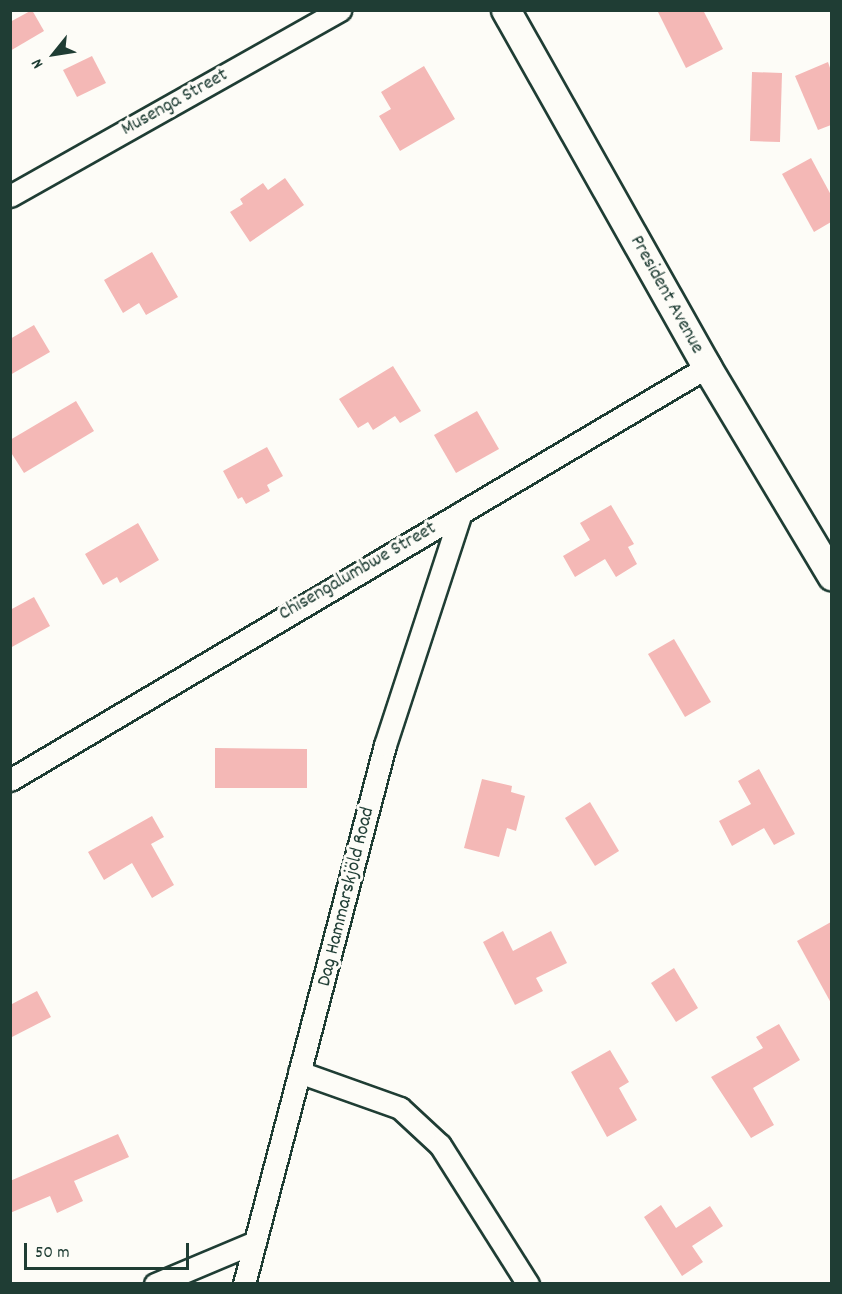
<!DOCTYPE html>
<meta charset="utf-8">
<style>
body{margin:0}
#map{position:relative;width:842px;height:1294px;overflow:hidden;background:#fdfcf7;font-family:Dekko,sans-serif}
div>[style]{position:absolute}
.building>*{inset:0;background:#f4b8b6}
.roads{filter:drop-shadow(2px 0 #1f3d34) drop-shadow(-2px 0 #1f3d34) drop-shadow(0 2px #1f3d34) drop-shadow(0 -2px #1f3d34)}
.street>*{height:21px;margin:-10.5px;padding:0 10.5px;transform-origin:10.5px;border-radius:10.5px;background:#fdfcf7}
.secondary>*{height:28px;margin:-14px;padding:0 14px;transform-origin:14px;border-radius:14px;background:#fdfcf7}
span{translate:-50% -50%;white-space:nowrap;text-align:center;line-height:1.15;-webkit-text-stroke:6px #fdfcf7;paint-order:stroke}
.street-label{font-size:20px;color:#1f3d34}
.frame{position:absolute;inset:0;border:12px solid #1f3d34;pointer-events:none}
.north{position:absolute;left:24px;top:24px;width:60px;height:60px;-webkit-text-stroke:4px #fdfcf7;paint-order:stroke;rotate:240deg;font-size:16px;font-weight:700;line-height:24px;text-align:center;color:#1f3d34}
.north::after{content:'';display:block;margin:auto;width:21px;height:27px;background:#1f3d34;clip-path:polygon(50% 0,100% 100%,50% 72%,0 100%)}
.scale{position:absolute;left:24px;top:1243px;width:165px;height:27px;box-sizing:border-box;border:3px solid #1f3d34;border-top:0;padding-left:8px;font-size:18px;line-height:21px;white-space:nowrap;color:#1f3d34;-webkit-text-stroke:4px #fdfcf7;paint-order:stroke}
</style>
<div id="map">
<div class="building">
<i style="clip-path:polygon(32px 10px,44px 31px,10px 51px,10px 22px)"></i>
<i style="clip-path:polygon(657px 10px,703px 10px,723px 49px,686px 68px)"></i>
<i style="clip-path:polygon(92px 56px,106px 83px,77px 97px,63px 70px)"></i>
<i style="clip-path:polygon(828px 62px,831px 71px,831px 125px,818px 130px,795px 76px)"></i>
<i style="clip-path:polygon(424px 66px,455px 119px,400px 151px,379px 116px,391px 109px,381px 92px)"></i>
<i style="clip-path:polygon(752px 72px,782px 73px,780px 142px,750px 141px)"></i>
<i style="clip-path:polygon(811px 158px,831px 195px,831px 222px,814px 232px,782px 174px)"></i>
<i style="clip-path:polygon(285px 178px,304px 205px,250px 242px,230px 212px,243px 204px,240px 199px,263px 183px,268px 190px)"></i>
<i style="clip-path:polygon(152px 252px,178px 297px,146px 315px,139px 303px,123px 313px,104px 280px)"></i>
<i style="clip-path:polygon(34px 325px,50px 352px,10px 375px,10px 339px)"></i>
<i style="clip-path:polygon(393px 366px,421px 411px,400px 423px,395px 416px,373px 430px,368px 422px,358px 428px,339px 399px)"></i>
<i style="clip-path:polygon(76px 401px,94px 431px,24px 473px,10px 451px,10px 440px)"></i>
<i style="clip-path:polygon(477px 411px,499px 449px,456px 473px,434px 435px)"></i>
<i style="clip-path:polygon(267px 447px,283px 476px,267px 485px,270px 491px,246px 504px,242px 497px,238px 499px,223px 471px)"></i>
<i style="clip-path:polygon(611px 505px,634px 544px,628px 547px,637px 564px,616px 577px,605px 559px,575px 577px,563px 556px,590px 540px,580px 523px)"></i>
<i style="clip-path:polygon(138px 523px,159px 560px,120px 583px,117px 577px,103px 585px,85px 554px)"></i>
<i style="clip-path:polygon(34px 597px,50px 626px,10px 648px,10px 610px)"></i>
<i style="clip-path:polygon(674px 639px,711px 702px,685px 717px,648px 654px)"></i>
<i style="clip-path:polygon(215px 748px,307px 749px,307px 788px,215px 788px)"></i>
<i style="clip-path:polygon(759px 769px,795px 834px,774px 845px,764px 828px,732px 846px,719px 821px,751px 804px,738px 781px)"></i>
<i style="clip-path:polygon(482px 779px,512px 786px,511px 792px,525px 796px,516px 831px,507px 828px,499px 857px,464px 848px)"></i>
<i style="clip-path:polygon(590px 802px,619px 851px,595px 866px,565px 818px)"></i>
<i style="clip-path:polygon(152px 816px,164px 837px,151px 844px,174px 885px,152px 898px,132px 863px,104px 880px,88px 852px)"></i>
<i style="clip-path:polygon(831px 922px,831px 1003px,797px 941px)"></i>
<i style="clip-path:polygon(503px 931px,513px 951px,551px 931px,567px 963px,536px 978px,543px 991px,515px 1005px,483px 942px)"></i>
<i style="clip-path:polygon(674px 968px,698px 1008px,676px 1022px,651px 983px)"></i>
<i style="clip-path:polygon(37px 991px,51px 1017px,10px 1038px,10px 1005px)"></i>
<i style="clip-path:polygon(779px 1024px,800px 1060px,753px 1088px,774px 1125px,751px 1138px,711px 1077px,763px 1048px,756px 1037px)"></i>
<i style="clip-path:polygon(610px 1050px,629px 1082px,619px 1088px,637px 1120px,607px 1137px,571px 1072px)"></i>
<i style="clip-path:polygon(118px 1134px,129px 1157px,74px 1181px,83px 1201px,57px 1213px,50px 1196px,10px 1213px,10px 1181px)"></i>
<i style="clip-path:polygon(661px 1205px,676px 1228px,710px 1206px,723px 1226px,692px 1246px,703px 1262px,682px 1276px,644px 1217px)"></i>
</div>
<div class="roads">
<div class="street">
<i style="left:10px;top:196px;width:379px;rotate:-29.4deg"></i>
<i style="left:10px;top:780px;width:810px;rotate:-30.65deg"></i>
<i style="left:299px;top:1072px;width:107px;rotate:19.6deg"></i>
<i style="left:400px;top:1108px;width:54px;rotate:42.8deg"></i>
<i style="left:440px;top:1145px;width:165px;rotate:57.7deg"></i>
<i style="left:155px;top:1284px;width:108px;rotate:-22.8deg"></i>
<i style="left:244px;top:1284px;width:557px;rotate:-75.34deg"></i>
<i style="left:385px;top:745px;width:244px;rotate:-71.9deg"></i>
</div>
<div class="secondary">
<i style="left:506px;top:10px;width:410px;rotate:60.6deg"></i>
<i style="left:707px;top:367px;width:244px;rotate:59.1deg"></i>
</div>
</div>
<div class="street-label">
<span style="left:175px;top:103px;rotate:-29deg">Musenga Street</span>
<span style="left:666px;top:295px;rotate:61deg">President Avenue</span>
<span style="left:358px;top:572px;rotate:-30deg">Chisengalumbwe Street</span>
<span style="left:347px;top:897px;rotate:-76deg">Dag Hammarskjöld Road</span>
</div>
<div class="frame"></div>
<div class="north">N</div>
<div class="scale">50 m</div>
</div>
